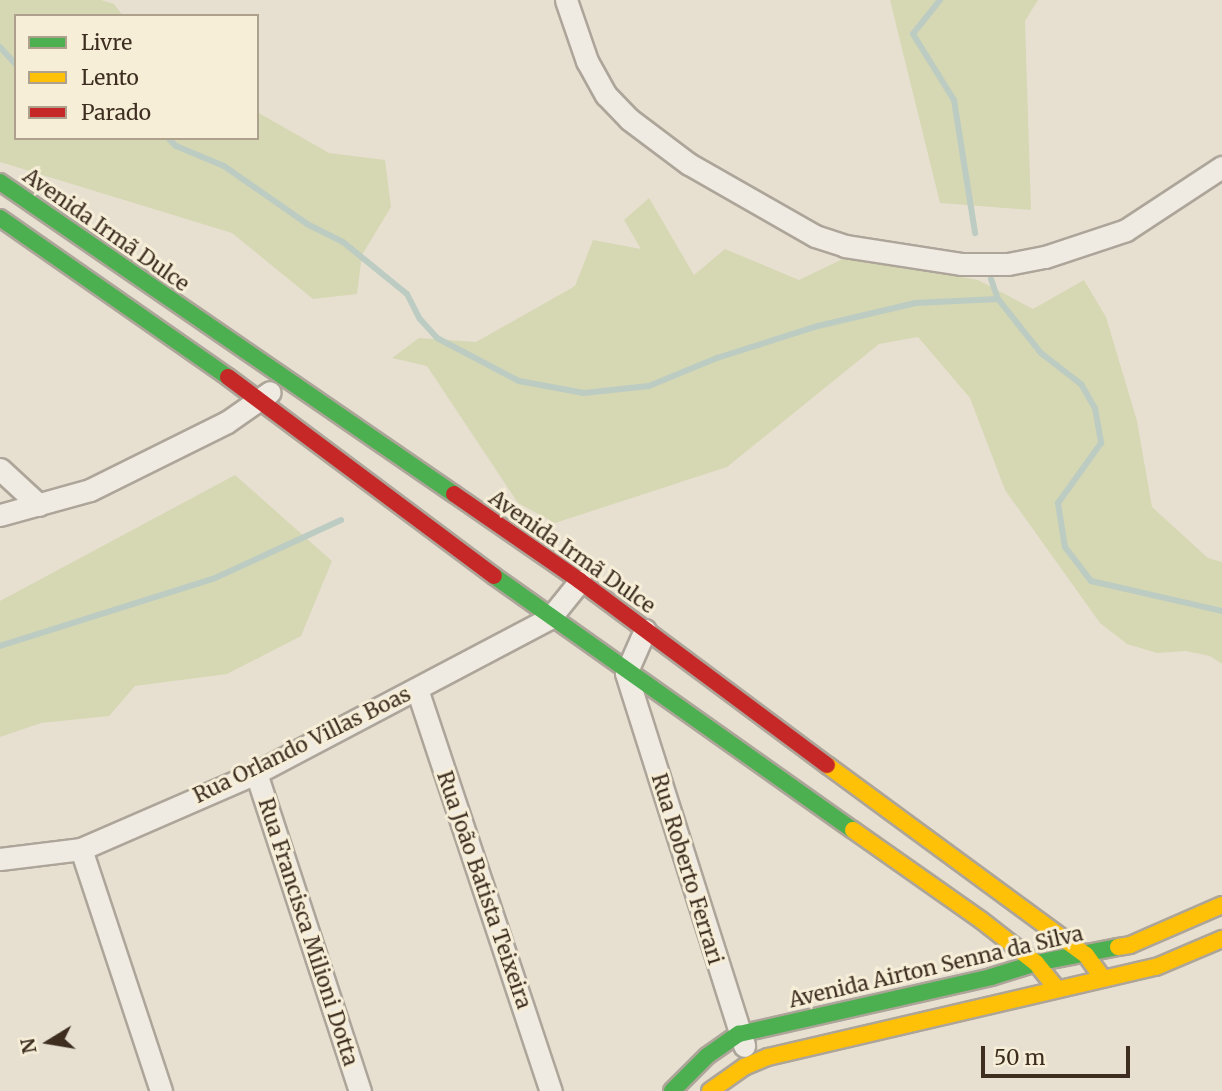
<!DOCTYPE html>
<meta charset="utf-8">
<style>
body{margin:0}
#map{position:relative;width:1222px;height:1091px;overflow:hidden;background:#e7e0d1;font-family:Merriweather,serif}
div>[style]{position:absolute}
.green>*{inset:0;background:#d6d7b3}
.stream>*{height:6px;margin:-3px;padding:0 3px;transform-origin:3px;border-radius:3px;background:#bcccc2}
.roads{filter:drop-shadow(2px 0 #ada599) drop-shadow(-2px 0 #ada599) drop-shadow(0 2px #ada599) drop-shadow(0 -2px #ada599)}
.street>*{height:21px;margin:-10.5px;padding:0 10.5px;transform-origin:10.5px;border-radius:10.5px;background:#efebe3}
.fast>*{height:16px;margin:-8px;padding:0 8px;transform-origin:8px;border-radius:8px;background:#4caf50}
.slow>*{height:16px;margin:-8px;padding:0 8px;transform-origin:8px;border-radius:8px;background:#ffc107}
.jam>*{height:16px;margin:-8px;padding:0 8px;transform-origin:8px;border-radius:8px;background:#c62828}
span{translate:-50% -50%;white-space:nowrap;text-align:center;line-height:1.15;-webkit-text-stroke:6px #f7eed8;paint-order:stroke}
.street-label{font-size:21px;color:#3d2e20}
.legend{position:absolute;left:14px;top:14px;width:245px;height:126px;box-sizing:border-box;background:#f7eed8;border:2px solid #ada18e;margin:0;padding:9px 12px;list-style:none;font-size:21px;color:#3d2e20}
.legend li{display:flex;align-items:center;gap:14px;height:35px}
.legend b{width:35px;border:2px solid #ada18e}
.north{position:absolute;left:14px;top:1007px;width:70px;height:70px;-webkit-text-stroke:5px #f7eed8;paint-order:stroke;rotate:259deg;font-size:19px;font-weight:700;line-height:28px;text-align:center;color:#3d2e20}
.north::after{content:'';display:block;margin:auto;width:24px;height:32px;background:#3d2e20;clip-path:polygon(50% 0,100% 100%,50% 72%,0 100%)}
.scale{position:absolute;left:981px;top:1046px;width:149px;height:32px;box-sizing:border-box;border:4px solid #3d2e20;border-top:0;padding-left:9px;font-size:21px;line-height:24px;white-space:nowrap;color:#3d2e20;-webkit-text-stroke:5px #f7eed8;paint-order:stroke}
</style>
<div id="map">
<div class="green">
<i style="clip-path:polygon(0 0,101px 0,114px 4px,123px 16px,16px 16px,16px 138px,257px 138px,257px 112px,329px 153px,385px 160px,391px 207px,362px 255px,357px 294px,313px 299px,232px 233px,0 162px)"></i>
<i style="clip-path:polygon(890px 0,1038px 0,1025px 21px,1031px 210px,940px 203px)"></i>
<i style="clip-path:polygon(649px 198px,694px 275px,725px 249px,799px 280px,849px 256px,978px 280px,1033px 309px,1084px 280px,1106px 317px,1137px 421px,1152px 507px,1208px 558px,1222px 562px,1222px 664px,1210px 656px,1186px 651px,1157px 653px,1127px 644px,1100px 623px,1005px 490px,970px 398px,918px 337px,879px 344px,727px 467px,555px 523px,518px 503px,427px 366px,392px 358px,419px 338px,476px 342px,575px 286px,593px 240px,641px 249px,624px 220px)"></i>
<i style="clip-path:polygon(235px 475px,332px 561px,301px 636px,227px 674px,135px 686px,109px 716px,41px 723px,0 737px,0 601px)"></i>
</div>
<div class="stream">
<i style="left:940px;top:0;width:43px;rotate:128.5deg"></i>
<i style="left:913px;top:34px;width:78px;rotate:58.2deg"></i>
<i style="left:954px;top:100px;width:135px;rotate:81deg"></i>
<i style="left:0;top:47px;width:24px;rotate:48deg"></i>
<i style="left:168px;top:138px;width:11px;rotate:45deg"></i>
<i style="left:176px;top:146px;width:52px;rotate:22.6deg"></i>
<i style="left:224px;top:166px;width:101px;rotate:34.9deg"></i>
<i style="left:307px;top:224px;width:40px;rotate:26.6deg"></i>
<i style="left:343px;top:242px;width:82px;rotate:39.1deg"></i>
<i style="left:407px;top:294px;width:28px;rotate:63deg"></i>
<i style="left:420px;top:319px;width:25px;rotate:48deg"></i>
<i style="left:437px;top:338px;width:93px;rotate:27.7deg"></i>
<i style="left:519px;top:381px;width:66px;rotate:10.5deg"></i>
<i style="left:584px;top:393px;width:65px;rotate:-6.1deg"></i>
<i style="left:649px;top:386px;width:74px;rotate:-22.4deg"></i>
<i style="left:717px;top:358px;width:106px;rotate:-17.6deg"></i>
<i style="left:818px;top:326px;width:100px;rotate:-13.3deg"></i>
<i style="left:915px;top:303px;width:83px;rotate:-2.8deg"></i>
<i style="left:991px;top:279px;width:21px;rotate:71deg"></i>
<i style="left:998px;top:299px;width:69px;rotate:51.5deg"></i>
<i style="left:1041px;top:353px;width:51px;rotate:37.8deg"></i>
<i style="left:1081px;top:384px;width:28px;rotate:60deg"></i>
<i style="left:1095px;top:408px;width:36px;rotate:80deg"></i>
<i style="left:1101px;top:443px;width:74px;rotate:125.6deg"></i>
<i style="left:1058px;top:503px;width:45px;rotate:81deg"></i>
<i style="left:1065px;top:547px;width:43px;rotate:52.6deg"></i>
<i style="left:1091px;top:581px;width:134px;rotate:12.9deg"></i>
<i style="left:0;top:646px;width:223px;rotate:-17.5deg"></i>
<i style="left:213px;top:579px;width:141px;rotate:-24.7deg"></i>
</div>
<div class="roads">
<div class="street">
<i style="left:566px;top:0;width:65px;rotate:71deg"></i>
<i style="left:587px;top:61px;width:39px;rotate:61deg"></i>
<i style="left:606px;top:95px;width:33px;rotate:46deg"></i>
<i style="left:629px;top:119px;width:75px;rotate:36.9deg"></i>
<i style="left:689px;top:164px;width:145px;rotate:29.7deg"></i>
<i style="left:815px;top:236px;width:32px;rotate:18deg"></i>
<i style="left:845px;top:246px;width:117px;rotate:8.8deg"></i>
<i style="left:961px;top:264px;width:47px"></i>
<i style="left:1008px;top:264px;width:38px;rotate:-11deg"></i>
<i style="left:1045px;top:257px;width:85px;rotate:-18.4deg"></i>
<i style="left:1126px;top:230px;width:115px;rotate:-33.3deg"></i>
<i style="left:0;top:469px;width:53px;rotate:42.7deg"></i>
<i style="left:0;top:515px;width:93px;rotate:-15.5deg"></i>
<i style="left:90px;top:490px;width:153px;rotate:-26.4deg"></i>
<i style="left:227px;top:422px;width:52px;rotate:-34.9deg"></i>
<i style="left:645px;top:630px;width:47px;rotate:113.8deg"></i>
<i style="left:626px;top:673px;width:391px;rotate:72.4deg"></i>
<i style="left:417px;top:689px;width:424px;rotate:71.6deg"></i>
<i style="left:256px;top:773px;width:335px;rotate:71.9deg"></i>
<i style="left:81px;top:849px;width:255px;rotate:71.7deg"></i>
<i style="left:0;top:859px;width:82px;rotate:-7deg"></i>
<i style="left:81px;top:849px;width:191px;rotate:-23.5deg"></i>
<i style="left:256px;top:773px;width:332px;rotate:-27.8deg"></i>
<i style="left:550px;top:618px;width:48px;rotate:-51deg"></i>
</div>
<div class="fast">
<i style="left:0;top:182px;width:551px;rotate:34.5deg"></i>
<i style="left:0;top:218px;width:278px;rotate:34.9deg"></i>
<i style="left:494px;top:576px;width:440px;rotate:35.3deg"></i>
<i style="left:672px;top:1091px;width:49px;rotate:-45deg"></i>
<i style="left:707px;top:1056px;width:39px;rotate:-35deg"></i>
<i style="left:739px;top:1034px;width:258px;rotate:-12.7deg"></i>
<i style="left:991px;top:977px;width:47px;rotate:-17.3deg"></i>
<i style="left:1036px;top:963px;width:84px;rotate:-11deg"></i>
</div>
<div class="slow">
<i style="left:827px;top:765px;width:321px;rotate:36.3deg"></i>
<i style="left:1086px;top:955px;width:29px;rotate:54deg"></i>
<i style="left:853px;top:830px;width:156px;rotate:35.1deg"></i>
<i style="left:981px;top:920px;width:70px;rotate:38deg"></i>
<i style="left:1036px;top:963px;width:33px;rotate:51deg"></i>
<i style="left:1118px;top:947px;width:12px;rotate:-9deg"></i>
<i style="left:1130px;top:945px;width:100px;rotate:-23.5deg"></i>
<i style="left:710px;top:1091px;width:42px;rotate:-35.2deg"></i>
<i style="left:744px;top:1067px;width:26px;rotate:-23deg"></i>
<i style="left:768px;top:1057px;width:398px;rotate:-13.1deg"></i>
<i style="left:1156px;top:967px;width:72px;rotate:-23deg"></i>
</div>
<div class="jam">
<i style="left:228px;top:377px;width:332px;rotate:36.8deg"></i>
<i style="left:454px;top:494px;width:153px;rotate:34.6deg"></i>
<i style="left:580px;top:581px;width:308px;rotate:36.7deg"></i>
</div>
</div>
<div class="street-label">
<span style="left:106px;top:230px;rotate:35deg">Avenida Irmã Dulce</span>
<span style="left:572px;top:552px;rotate:35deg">Avenida Irmã Dulce</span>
<span style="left:302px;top:745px;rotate:-26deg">Rua Orlando Villas Boas</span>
<span style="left:687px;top:869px;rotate:73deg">Rua Roberto Ferrari</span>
<span style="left:484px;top:890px;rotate:71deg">Rua João Batista Teixeira</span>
<span style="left:308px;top:932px;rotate:72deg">Rua Francisca Milioni Dotta</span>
<span style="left:936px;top:967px;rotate:-13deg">Avenida Airton Senna da Silva</span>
</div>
<ul class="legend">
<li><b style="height:9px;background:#4caf50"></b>Livre</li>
<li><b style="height:9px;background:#ffc107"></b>Lento</li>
<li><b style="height:9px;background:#c62828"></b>Parado</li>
</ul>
<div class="north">N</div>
<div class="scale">50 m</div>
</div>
